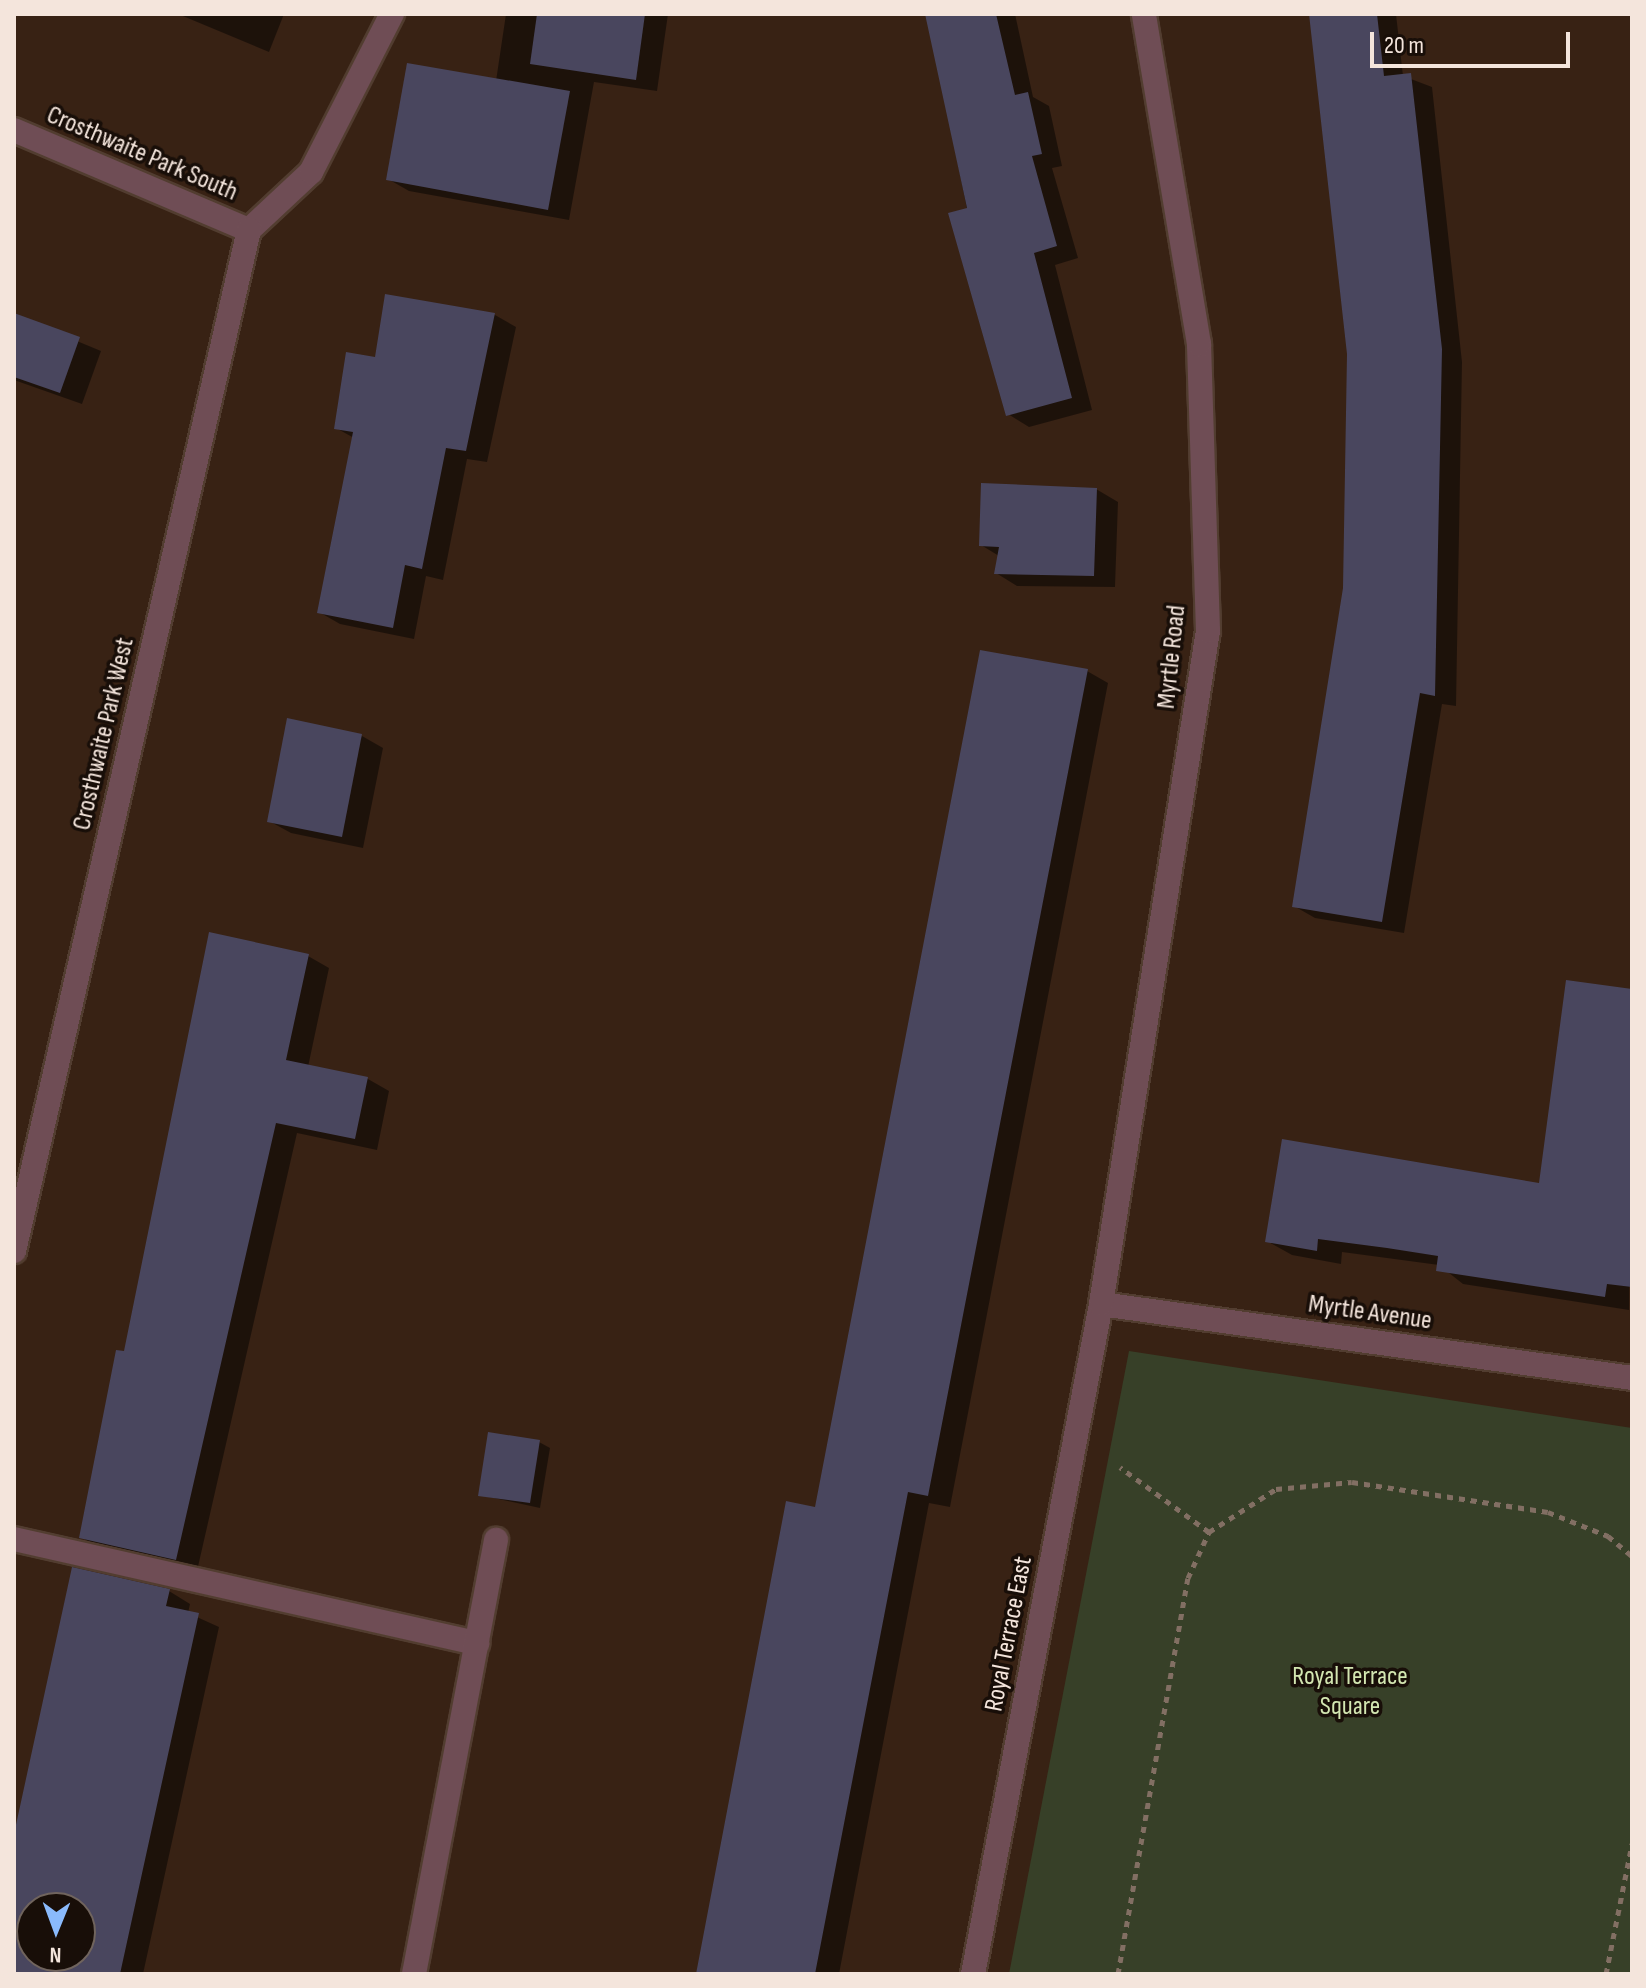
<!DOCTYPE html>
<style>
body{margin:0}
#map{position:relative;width:1646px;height:1988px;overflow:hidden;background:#382214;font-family:"Sofia Sans Condensed",sans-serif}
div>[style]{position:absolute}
.green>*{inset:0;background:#374028}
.shadow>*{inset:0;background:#0007}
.building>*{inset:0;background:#49465e}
.path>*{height:5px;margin-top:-2.5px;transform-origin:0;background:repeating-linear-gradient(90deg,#826f63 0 6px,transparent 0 12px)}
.roads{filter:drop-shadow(2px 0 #523d30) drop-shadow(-2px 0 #523d30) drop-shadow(0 2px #523d30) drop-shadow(0 -2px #523d30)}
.lane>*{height:24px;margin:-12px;padding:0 12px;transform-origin:12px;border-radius:12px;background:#6f4d55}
.street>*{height:24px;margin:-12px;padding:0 12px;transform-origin:12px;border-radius:12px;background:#6f4d55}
span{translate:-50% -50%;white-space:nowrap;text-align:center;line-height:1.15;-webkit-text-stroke:7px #180e08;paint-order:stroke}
.street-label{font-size:26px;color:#f4e5dc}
.park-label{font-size:26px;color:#d3e6b1}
.frame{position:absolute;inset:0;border:16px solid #f4e5dc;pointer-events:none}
.north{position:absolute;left:16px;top:1892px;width:80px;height:80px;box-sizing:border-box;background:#180e08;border:2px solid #70645d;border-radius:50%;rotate:181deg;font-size:22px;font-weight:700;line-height:32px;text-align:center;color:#f4e5dc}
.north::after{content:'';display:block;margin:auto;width:28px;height:36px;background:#8abafc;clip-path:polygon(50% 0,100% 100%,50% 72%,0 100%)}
.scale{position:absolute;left:1370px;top:32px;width:200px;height:36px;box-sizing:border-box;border:4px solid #f4e5dc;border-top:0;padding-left:10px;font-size:24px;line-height:28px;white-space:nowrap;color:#f4e5dc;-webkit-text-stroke:6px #180e08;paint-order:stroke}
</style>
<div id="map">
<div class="green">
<i style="clip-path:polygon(1129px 1351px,1632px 1428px,1632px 1974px,1009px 1974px)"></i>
</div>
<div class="shadow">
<i style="clip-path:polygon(178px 14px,284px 14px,269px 52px)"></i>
<i style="clip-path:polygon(506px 14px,668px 14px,657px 91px,594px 82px,569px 220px,409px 191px,388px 179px,496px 81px)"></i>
<i style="clip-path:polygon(928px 14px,1015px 14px,1033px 97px,1049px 106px,1062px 166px,1052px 168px,1078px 258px,1055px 265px,1092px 410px,1029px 427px,1008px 414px)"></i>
<i style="clip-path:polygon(1311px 14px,1396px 14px,1403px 76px,1432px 87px,1462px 362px,1456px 706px,1442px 704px,1404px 933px,1315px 918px,1294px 906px,1345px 588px,1349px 354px)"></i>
<i style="clip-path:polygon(14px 315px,101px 351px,82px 404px,14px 380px)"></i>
<i style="clip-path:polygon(495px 315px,516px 327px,487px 462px,467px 459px,443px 580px,426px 576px,414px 639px,340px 624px,319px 612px,354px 438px,336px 428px,376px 360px)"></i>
<i style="clip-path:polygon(1096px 489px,1118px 502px,1115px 587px,1017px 586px,996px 573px,999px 556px,981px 545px)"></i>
<i style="clip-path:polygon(1087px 671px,1108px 683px,950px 1507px,929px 1503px,839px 1974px,698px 1974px,817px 1509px)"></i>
<i style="clip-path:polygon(362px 736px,383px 748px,363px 848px,291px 833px,269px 821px)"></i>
<i style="clip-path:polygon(308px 956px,329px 968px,308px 1067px,368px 1079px,389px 1091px,377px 1150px,297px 1133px,197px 1571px,102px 1549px,81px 1537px)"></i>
<i style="clip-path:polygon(1632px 991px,1629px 1310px,1463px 1284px,1439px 1265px,1342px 1252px,1341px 1264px,1292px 1255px,1267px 1241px,1541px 1185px)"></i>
<i style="clip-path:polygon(539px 1442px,550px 1448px,540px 1508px,480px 1495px)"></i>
<i style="clip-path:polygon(evenodd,169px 1591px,190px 1604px,188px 1613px,219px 1627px,143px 1974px,14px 1974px,14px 1843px,169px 1591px,32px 1908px,80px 1908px,80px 1956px,32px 1956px,32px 1908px)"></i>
</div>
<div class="building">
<i style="clip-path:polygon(537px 14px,645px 14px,636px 80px,530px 64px)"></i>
<i style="clip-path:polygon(925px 14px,996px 14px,1015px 95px,1028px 92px,1042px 154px,1032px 156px,1057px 246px,1034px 253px,1072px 398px,1006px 416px,948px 213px,967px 208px)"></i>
<i style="clip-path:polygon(1309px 14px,1377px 14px,1384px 76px,1411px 73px,1442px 349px,1435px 696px,1420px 693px,1382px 922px,1292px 907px,1343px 588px,1347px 354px)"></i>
<i style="clip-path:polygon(407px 63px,570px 91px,548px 210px,386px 180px)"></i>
<i style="clip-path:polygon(385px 294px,495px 313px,466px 451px,446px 448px,422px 569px,405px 565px,393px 628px,317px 613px,353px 432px,334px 429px,346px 352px,375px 357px)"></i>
<i style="clip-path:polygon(14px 313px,80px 337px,60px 393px,14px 377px)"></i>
<i style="clip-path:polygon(981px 483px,1097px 488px,1094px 576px,994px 574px,999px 547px,979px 546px)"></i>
<i style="clip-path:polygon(980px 650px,1088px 669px,928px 1496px,908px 1492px,815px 1974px,696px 1974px,786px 1501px,815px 1507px)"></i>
<i style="clip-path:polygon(287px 718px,362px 734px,342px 837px,267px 822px)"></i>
<i style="clip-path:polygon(209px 932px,309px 954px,286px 1060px,368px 1077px,355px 1139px,276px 1123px,176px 1560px,79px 1538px,116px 1350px,124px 1351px)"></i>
<i style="clip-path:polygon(1566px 980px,1632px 989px,1632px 1287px,1607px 1284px,1605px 1297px,1436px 1271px,1438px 1256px,1387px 1248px,1318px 1239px,1317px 1251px,1265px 1242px,1282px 1139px,1539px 1183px)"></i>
<i style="clip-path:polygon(488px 1432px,540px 1440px,530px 1503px,478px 1496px)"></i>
<i style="clip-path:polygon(evenodd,72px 1567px,170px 1589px,166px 1606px,199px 1613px,120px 1974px,14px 1974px,14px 1834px,72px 1567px,32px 1908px,80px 1908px,80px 1956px,32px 1956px,32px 1908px)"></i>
</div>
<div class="path">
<i style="left:1209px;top:1532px;width:80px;rotate:-32.7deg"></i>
<i style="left:1276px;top:1489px;width:76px;rotate:-5.3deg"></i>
<i style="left:1352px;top:1482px;width:198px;rotate:8.7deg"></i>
<i style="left:1548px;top:1512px;width:65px;rotate:21.8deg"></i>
<i style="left:1608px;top:1536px;width:31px;rotate:40deg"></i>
<i style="left:1118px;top:1974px;width:402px;rotate:-80deg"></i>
<i style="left:1188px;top:1578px;width:51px;rotate:-65.5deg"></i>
<i style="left:1209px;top:1532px;width:110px;rotate:-143.9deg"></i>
<i style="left:1606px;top:1974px;width:133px;rotate:-78.7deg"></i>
</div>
<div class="roads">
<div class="lane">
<i style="left:14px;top:1539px;width:475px;rotate:12.7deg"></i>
<i style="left:414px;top:1974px;width:442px;rotate:-79.3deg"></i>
</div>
<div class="street">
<i style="left:14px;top:130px;width:255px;rotate:23.1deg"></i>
<i style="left:249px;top:230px;width:85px;rotate:-43.1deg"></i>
<i style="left:311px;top:172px;width:178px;rotate:-62.9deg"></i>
<i style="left:14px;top:1251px;width:1048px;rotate:-77.04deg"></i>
<i style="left:1101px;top:1304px;width:536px;rotate:7.93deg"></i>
<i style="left:973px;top:1974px;width:682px;rotate:-79.18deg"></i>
<i style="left:1101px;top:1304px;width:681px;rotate:-80.97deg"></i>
<i style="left:1208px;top:631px;width:287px;rotate:-91.8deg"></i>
<i style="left:1199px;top:344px;width:335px;rotate:-99.5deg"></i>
</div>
</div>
<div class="street-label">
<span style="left:142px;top:154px;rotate:23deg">Crosthwaite Park South</span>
<span style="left:1172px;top:657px;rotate:-84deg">Myrtle Road</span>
<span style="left:104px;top:734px;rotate:-77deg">Crosthwaite Park West</span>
<span style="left:1370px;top:1313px;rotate:8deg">Myrtle Avenue</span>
<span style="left:1009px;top:1634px;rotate:-79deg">Royal Terrace East</span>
</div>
<div class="park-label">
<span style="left:1350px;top:1692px">Royal Terrace<br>Square</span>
</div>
<div class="frame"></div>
<div class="north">N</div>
<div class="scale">20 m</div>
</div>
